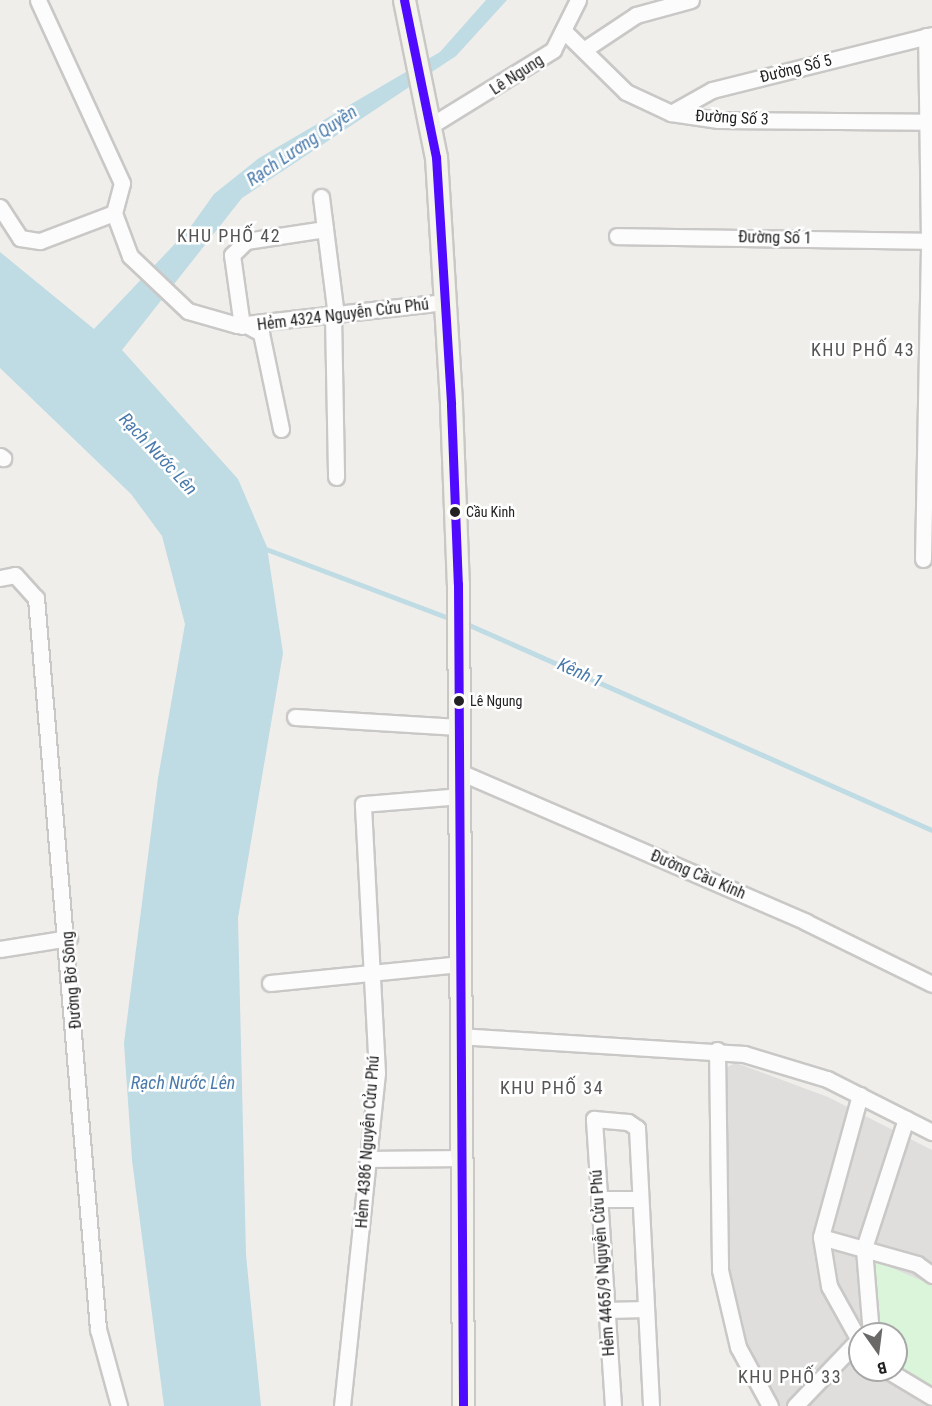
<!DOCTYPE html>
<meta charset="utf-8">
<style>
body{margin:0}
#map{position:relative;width:932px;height:1406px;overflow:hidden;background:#f0eeeb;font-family:"Roboto Condensed",sans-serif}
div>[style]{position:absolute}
.residential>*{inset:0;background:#dfdedc}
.park>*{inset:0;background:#daf5da}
.water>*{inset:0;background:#bfdbe3}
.stream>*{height:4.5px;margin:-2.25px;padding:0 2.25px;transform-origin:2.25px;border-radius:2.25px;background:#bfdbe3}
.roads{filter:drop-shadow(2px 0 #c9c8c7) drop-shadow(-2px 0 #c9c8c7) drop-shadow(0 2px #c9c8c7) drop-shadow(0 -2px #c9c8c7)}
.street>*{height:15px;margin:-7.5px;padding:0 7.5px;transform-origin:7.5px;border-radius:7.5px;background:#fdfcfc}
.secondary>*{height:21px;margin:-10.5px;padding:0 10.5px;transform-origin:10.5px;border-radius:10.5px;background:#f4f4ed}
.bus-1>*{height:9px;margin:-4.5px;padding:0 4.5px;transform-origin:4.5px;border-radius:4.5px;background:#4f0aff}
.dots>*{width:16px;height:16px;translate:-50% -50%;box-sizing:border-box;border:3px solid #fff;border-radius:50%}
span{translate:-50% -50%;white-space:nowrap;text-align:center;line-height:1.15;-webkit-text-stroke:5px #fff;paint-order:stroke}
.bus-label{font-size:14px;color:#222}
.left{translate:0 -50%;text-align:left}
.street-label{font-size:16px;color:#222}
.water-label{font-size:18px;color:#4a7aab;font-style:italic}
.neighbourhood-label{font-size:18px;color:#555;letter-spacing:1.5px}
.north{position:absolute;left:848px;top:1322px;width:60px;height:60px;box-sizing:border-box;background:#fff;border:2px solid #a7a7a7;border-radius:50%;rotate:166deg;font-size:16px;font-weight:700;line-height:24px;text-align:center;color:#222}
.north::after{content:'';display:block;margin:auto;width:21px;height:27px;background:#6a6968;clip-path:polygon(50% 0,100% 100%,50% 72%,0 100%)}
</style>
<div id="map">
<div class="residential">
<i style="clip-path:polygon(evenodd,736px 1063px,828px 1097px,932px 1150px,932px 1406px,775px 1406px,743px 1347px,725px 1265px,724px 1078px,727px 1067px,736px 1063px,860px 1334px,896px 1334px,896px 1370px,860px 1370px,860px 1334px)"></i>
</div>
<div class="park">
<i style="clip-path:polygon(866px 1257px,932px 1285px,932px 1390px,896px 1364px,896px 1334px,877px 1334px)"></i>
</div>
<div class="water">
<i style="clip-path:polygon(486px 0,507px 0,456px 56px,242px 198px,122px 350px,238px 479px,267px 547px,283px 653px,238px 918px,246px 1255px,261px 1406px,164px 1406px,132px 1160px,124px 1043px,158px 778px,185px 624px,162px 536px,131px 494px,0 368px,0 252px,94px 329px,189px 229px,214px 194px,259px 158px,440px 52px)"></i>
</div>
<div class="stream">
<i style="left:261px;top:547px;width:204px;rotate:20.7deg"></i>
<i style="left:465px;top:623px;width:511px;rotate:23.91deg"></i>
</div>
<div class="roads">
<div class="street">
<i style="left:566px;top:33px;width:84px;rotate:44.5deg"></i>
<i style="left:626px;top:92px;width:50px;rotate:25deg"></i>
<i style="left:671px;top:113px;width:48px;rotate:8.5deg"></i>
<i style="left:718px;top:120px;width:210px;rotate:0.5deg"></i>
<i style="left:585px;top:49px;width:61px;rotate:-33.7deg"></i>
<i style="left:636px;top:15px;width:57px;rotate:-15.3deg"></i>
<i style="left:671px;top:113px;width:47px;rotate:-29.3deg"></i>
<i style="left:712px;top:90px;width:227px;rotate:-14deg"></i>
<i style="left:430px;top:126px;width:145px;rotate:-31.7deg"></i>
<i style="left:553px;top:50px;width:56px;rotate:-63.4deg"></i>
<i style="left:321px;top:197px;width:119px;rotate:82.8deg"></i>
<i style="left:0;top:207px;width:37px;rotate:57deg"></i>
<i style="left:20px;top:238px;width:20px;rotate:9deg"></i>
<i style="left:40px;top:241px;width:79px;rotate:-20.7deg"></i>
<i style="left:114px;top:213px;width:31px;rotate:-75deg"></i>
<i style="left:122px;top:183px;width:201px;rotate:-114.7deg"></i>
<i style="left:114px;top:213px;width:46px;rotate:69.6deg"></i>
<i style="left:130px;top:256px;width:80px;rotate:43.5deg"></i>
<i style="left:188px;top:311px;width:51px;rotate:15.9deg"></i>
<i style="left:237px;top:325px;width:209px;rotate:-6.3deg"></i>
<i style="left:617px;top:236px;width:315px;rotate:0.9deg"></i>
<i style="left:333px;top:316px;width:161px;rotate:88.9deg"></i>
<i style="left:242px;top:326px;width:72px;rotate:-98deg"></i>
<i style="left:232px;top:255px;width:20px;rotate:-45deg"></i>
<i style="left:246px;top:241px;width:80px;rotate:-8.6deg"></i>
<i style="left:248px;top:326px;width:15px;rotate:28deg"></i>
<i style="left:261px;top:333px;width:98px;rotate:78.2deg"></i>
<i style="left:0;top:456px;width:4px;rotate:34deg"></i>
<i style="left:923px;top:559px;width:318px;rotate:-88.9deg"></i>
<i style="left:929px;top:241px;width:205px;rotate:-90.8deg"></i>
<i style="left:0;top:578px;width:15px;rotate:-11deg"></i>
<i style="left:15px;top:575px;width:31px;rotate:48deg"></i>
<i style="left:36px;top:598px;width:734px;rotate:85.15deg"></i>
<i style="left:98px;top:1329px;width:80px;rotate:74.7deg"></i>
<i style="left:295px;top:717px;width:164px;rotate:3.5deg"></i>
<i style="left:460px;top:772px;width:377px;rotate:23.4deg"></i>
<i style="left:806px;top:922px;width:140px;rotate:26.2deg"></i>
<i style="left:0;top:949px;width:70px;rotate:-9.1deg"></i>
<i style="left:270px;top:983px;width:190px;rotate:-5.7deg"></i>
<i style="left:458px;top:1036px;width:287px;rotate:3.6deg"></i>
<i style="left:744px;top:1054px;width:87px;rotate:16.8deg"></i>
<i style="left:827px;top:1079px;width:118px;rotate:26.8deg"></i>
<i style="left:717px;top:1050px;width:220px;rotate:89.2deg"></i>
<i style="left:720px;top:1270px;width:79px;rotate:76.8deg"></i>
<i style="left:738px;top:1347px;width:67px;rotate:61.5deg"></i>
<i style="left:860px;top:1095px;width:147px;rotate:105.4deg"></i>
<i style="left:821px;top:1237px;width:50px;rotate:80.7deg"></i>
<i style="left:829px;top:1286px;width:64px;rotate:61deg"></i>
<i style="left:370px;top:1159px;width:89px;rotate:-0.6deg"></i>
<i style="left:599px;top:1199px;width:41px"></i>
<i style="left:821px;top:1237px;width:100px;rotate:15.7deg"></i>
<i style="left:917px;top:1264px;width:19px;rotate:36deg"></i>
<i style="left:606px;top:1310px;width:40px;rotate:-1.4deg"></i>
<i style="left:871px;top:1334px;width:86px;rotate:-94.7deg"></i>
<i style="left:864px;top:1248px;width:136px;rotate:-72deg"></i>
<i style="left:887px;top:1370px;width:52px;rotate:31deg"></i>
<i style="left:342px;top:1406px;width:335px;rotate:-84deg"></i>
<i style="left:377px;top:1073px;width:269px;rotate:-93deg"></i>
<i style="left:363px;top:804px;width:97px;rotate:-4.7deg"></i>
<i style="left:613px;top:1406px;width:288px;rotate:-93.8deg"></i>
<i style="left:594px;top:1119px;width:34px;rotate:5deg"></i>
<i style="left:628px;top:1122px;width:11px;rotate:34deg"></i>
<i style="left:637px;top:1128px;width:278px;rotate:87.1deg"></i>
<i style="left:795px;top:1406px;width:91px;rotate:-46.3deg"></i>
</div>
<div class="secondary">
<i style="left:404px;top:0;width:160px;rotate:78.5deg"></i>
<i style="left:436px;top:157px;width:248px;rotate:86.5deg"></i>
<i style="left:451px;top:405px;width:179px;rotate:87.8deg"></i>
<i style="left:458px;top:584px;width:822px;rotate:89.65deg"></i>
</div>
</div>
<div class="bus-1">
<i style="left:404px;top:0;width:160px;rotate:78.5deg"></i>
<i style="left:436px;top:157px;width:248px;rotate:86.5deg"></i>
<i style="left:451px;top:405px;width:179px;rotate:87.8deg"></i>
<i style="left:458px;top:584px;width:822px;rotate:89.65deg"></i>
</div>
<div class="dots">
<i style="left:455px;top:512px;background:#222"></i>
<i style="left:459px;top:701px;background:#222"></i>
</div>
<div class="bus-label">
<span class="left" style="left:466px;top:512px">Cầu Kinh</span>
<span class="left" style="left:470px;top:701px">Lê Ngung</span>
</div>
<div class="street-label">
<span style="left:796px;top:69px;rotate:-14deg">Đường Số 5</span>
<span style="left:517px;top:75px;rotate:-33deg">Lê Ngung</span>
<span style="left:732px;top:118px;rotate:3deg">Đường Số 3</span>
<span style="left:775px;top:238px;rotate:1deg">Đường Số 1</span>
<span style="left:343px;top:315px;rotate:-7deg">Hẻm 4324 Nguyễn Cửu Phú</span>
<span style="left:698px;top:875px;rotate:23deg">Đường Cầu Kinh</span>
<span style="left:72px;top:980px;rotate:-95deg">Đường Bờ Sông</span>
<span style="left:368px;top:1142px;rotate:-86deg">Hẻm 4386 Nguyễn Cửu Phú</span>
<span style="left:603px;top:1263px;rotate:-94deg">Hẻm 4465/9 Nguyễn Cửu Phú</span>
</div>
<div class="water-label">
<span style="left:302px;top:146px;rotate:-34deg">Rạch Lương Quyền</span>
<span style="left:158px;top:454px;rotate:47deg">Rạch Nước Lên</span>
<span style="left:580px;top:673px;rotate:24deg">Kênh 1</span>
<span style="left:183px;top:1083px">Rạch Nước Lên</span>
</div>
<div class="neighbourhood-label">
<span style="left:229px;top:236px">KHU PHỐ 42</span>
<span style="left:863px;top:350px">KHU PHỐ 43</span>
<span style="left:552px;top:1088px">KHU PHỐ 34</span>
<span style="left:790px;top:1377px">KHU PHỐ 33</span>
</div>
<div class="north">B</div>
</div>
